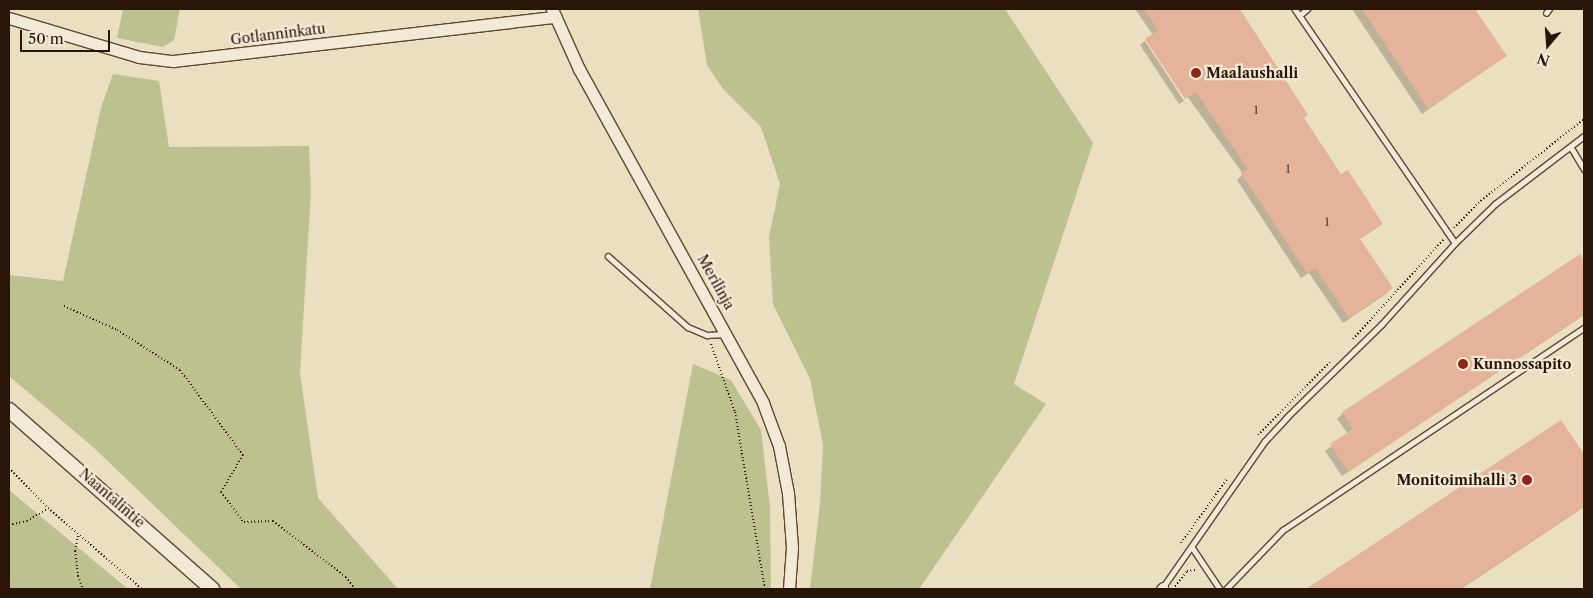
<!DOCTYPE html>
<style>
body{margin:0}
#map{position:relative;width:1593px;height:598px;overflow:hidden;background:#ebdfc1;font-family:"Libre Caslon Text",serif}
div>[style]{position:absolute}
.green>*{inset:0;background:#bdc08f}
.shadow>*{inset:0;background:#0003}
.building>*{inset:0;background:#e5b29a}
.path>*{height:2px;margin-top:-1px;transform-origin:0;background:repeating-linear-gradient(90deg,#291407 0 1px,transparent 0 3.5px)}
.roads{filter:drop-shadow(1px 0 #5a4736) drop-shadow(-1px 0 #5a4736) drop-shadow(0 1px #5a4736) drop-shadow(0 -1px #5a4736)}
.service>*{height:4.5px;margin:-2.25px;padding:0 2.25px;transform-origin:2.25px;border-radius:2.25px;background:#f2ead7}
.minor>*{height:9px;margin:-4.5px;padding:0 4.5px;transform-origin:4.5px;border-radius:4.5px;background:#f2ead7}
.tertiary>*{height:11px;margin:-5.5px;padding:0 5.5px;transform-origin:5.5px;border-radius:5.5px;background:#f2ead7}
.secondary>*{height:14px;margin:-7px;padding:0 7px;transform-origin:7px;border-radius:7px;background:#f2ead7}
.dots>*{width:14px;height:14px;translate:-50% -50%;box-sizing:border-box;border:2px solid #f2ead7;border-radius:50%}
span{translate:-50% -50%;white-space:nowrap;text-align:center;line-height:1.15;-webkit-text-stroke:4.5px #f2ead7;paint-order:stroke}
.number-label{font-size:11px;color:#583c2c}
.number-label span{-webkit-text-stroke-width:0}
.street-label{font-size:14px;color:#291407}
.poi-label{font-size:14px;color:#291407;font-weight:700}
.left{translate:0 -50%;text-align:left}
.right{translate:-100% -50%;text-align:right}
.frame{position:absolute;inset:0;border:10px solid #291407;pointer-events:none}
.north{position:absolute;left:1523px;top:20px;width:50px;height:50px;-webkit-text-stroke:4px #f2ead7;paint-order:stroke;rotate:198deg;font-size:14px;font-weight:700;line-height:20px;text-align:center;color:#291407}
.north::after{content:'';display:block;margin:auto;width:18px;height:22px;background:#291407;clip-path:polygon(50% 0,100% 100%,50% 72%,0 100%)}
.scale{position:absolute;left:20px;top:30px;width:90px;height:22px;box-sizing:border-box;border:2px solid #291407;border-top:0;padding-left:6px;font-size:15px;line-height:18px;white-space:nowrap;color:#291407;-webkit-text-stroke:4px #f2ead7;paint-order:stroke}
</style>
<div id="map">
<div class="green">
<i style="clip-path:polygon(123px 9px,180px 9px,174px 40px,163px 47px,117px 38px)"></i>
<i style="clip-path:polygon(698px 9px,1005px 9px,1093px 143px,1014px 384px,1046px 404px,919px 589px,810px 589px,820px 503px,823px 445px,810px 379px,773px 304px,769px 237px,780px 184px,761px 127px,723px 89px,707px 65px)"></i>
<i style="clip-path:polygon(113px 74px,159px 81px,169px 147px,309px 146px,311px 191px,300px 373px,318px 498px,398px 589px,241px 589px,93px 447px,9px 376px,9px 275px,63px 281px,101px 108px)"></i>
<i style="clip-path:polygon(693px 364px,731px 380px,761px 430px,770px 507px,771px 589px,650px 589px)"></i>
<i style="clip-path:polygon(9px 490px,39px 515px,128px 589px,9px 589px)"></i>
</div>
<div class="shadow">
<i style="clip-path:polygon(1135px 9px,1238px 9px,1306px 114px,1303px 118px,1341px 176px,1382px 224px,1359px 240px,1392px 288px,1386px 294px,1343px 323px,1309px 273px,1301px 278px,1237px 180px,1243px 174px,1146px 39px,1153px 35px)"></i>
<i style="clip-path:polygon(1352px 9px,1473px 9px,1505px 56px,1422px 114px)"></i>
<i style="clip-path:polygon(1145px 41px,1184px 101px,1179px 104px,1140px 45px)"></i>
<i style="clip-path:polygon(1579px 256px,1584px 263px,1584px 315px,1342px 476px,1325px 451px,1348px 434px,1337px 419px,1343px 413px)"></i>
<i style="clip-path:polygon(1561px 421px,1584px 456px,1584px 507px,1461px 589px,1308px 589px)"></i>
</div>
<div class="building">
<i style="clip-path:polygon(1144px 9px,1240px 9px,1308px 115px,1304px 118px,1341px 174px,1348px 170px,1383px 224px,1360px 239px,1393px 288px,1349px 318px,1315px 268px,1307px 273px,1241px 173px,1248px 169px,1196px 92px,1185px 99px,1145px 39px,1158px 30px)"></i>
<i style="clip-path:polygon(1362px 9px,1475px 9px,1507px 56px,1428px 109px)"></i>
<i style="clip-path:polygon(1580px 254px,1584px 261px,1584px 315px,1348px 472px,1330px 444px,1353px 429px,1342px 412px)"></i>
<i style="clip-path:polygon(1561px 420px,1584px 454px,1584px 507px,1460px 589px,1306px 589px)"></i>
</div>
<div class="path">
<i style="left:1454px;top:228px;width:35px;rotate:-46deg"></i>
<i style="left:1478px;top:203px;width:135px;rotate:-38.4deg"></i>
<i style="left:64px;top:306px;width:58px;rotate:24.4deg"></i>
<i style="left:117px;top:330px;width:75px;rotate:32.4deg"></i>
<i style="left:180px;top:370px;width:106px;rotate:53.5deg"></i>
<i style="left:243px;top:455px;width:43px;rotate:120.7deg"></i>
<i style="left:221px;top:492px;width:38px;rotate:53deg"></i>
<i style="left:244px;top:522px;width:29px;rotate:-2deg"></i>
<i style="left:273px;top:521px;width:92px;rotate:37.5deg"></i>
<i style="left:346px;top:577px;width:15px;rotate:53deg"></i>
<i style="left:1353px;top:339px;width:135px;rotate:-47.7deg"></i>
<i style="left:711px;top:344px;width:72px;rotate:70.6deg"></i>
<i style="left:735px;top:412px;width:180px;rotate:80.4deg"></i>
<i style="left:1258px;top:435px;width:103px;rotate:-45.4deg"></i>
<i style="left:9px;top:468px;width:56px;rotate:45.7deg"></i>
<i style="left:48px;top:508px;width:124px;rotate:40.8deg"></i>
<i style="left:9px;top:525px;width:18px;rotate:-13deg"></i>
<i style="left:27px;top:521px;width:23px;rotate:-31deg"></i>
<i style="left:78px;top:536px;width:15px;rotate:101deg"></i>
<i style="left:75px;top:551px;width:25px;rotate:83deg"></i>
<i style="left:78px;top:576px;width:14px;rotate:69deg"></i>
<i style="left:1181px;top:543px;width:79px;rotate:-54.3deg"></i>
<i style="left:1173px;top:589px;width:23px;rotate:-52deg"></i>
<i style="left:1187px;top:571px;width:9px;rotate:-6deg"></i>
</div>
<div class="roads">
<div class="service">
<i style="left:1295px;top:9px;width:283px;rotate:55.6deg"></i>
<i style="left:1546px;top:13px;width:5px;rotate:-53deg"></i>
<i style="left:1299px;top:16px;width:11px;rotate:-41deg"></i>
<i style="left:1571px;top:147px;width:26px;rotate:59deg"></i>
<i style="left:608px;top:256px;width:107px;rotate:41.6deg"></i>
<i style="left:688px;top:327px;width:21px;rotate:23deg"></i>
<i style="left:707px;top:335px;width:17px;rotate:-3deg"></i>
<i style="left:1192px;top:547px;width:50px;rotate:56.3deg"></i>
<i style="left:1163px;top:587px;width:177px;rotate:-55.1deg"></i>
<i style="left:1264px;top:442px;width:34px;rotate:-47deg"></i>
<i style="left:1287px;top:417px;width:132px;rotate:-44.4deg"></i>
<i style="left:1381px;top:325px;width:110px;rotate:-47.9deg"></i>
<i style="left:1455px;top:243px;width:56px;rotate:-44.3deg"></i>
<i style="left:1495px;top:204px;width:112px;rotate:-37.4deg"></i>
<i style="left:1226px;top:589px;width:82px;rotate:-46deg"></i>
<i style="left:1283px;top:530px;width:362px;rotate:-33.9deg"></i>
</div>
<div class="minor">
<i style="left:1161px;top:589px;width:3px;rotate:-45deg"></i>
</div>
<div class="tertiary">
<i style="left:552px;top:9px;width:66px;rotate:65.8deg"></i>
<i style="left:579px;top:69px;width:381px;rotate:61.1deg"></i>
<i style="left:763px;top:403px;width:46px;rotate:69.6deg"></i>
<i style="left:779px;top:446px;width:48px;rotate:79.2deg"></i>
<i style="left:788px;top:493px;width:54px;rotate:85.8deg"></i>
<i style="left:792px;top:547px;width:42px;rotate:94.1deg"></i>
<i style="left:9px;top:18px;width:136px;rotate:16.7deg"></i>
<i style="left:139px;top:57px;width:34px;rotate:7deg"></i>
<i style="left:173px;top:61px;width:385px;rotate:-6.6deg"></i>
</div>
<div class="secondary">
<i style="left:9px;top:410px;width:271px;rotate:41.4deg"></i>
</div>
</div>
<div class="dots">
<i style="left:1196px;top:73px;background:#8f2418"></i>
<i style="left:1463px;top:364px;background:#8f2418"></i>
<i style="left:1527px;top:480px;background:#8f2418"></i>
</div>
<div class="number-label">
<span style="left:1256px;top:110px">1</span>
<span style="left:1288px;top:169px">1</span>
<span style="left:1327px;top:222px">1</span>
</div>
<div class="street-label">
<span style="left:278px;top:34px;rotate:-7deg">Gotlanninkatu</span>
<span style="left:716px;top:282px;rotate:61deg">Merilinja</span>
<span style="left:112px;top:498px;rotate:41deg">Naantalintie</span>
</div>
<div class="poi-label">
<span class="left" style="left:1206px;top:73px">Maalaushalli</span>
<span class="left" style="left:1473px;top:364px">Kunnossapito</span>
<span class="right" style="left:1517px;top:480px">Monitoimihalli 3</span>
</div>
<div class="frame"></div>
<div class="north">N</div>
<div class="scale">50 m</div>
</div>
